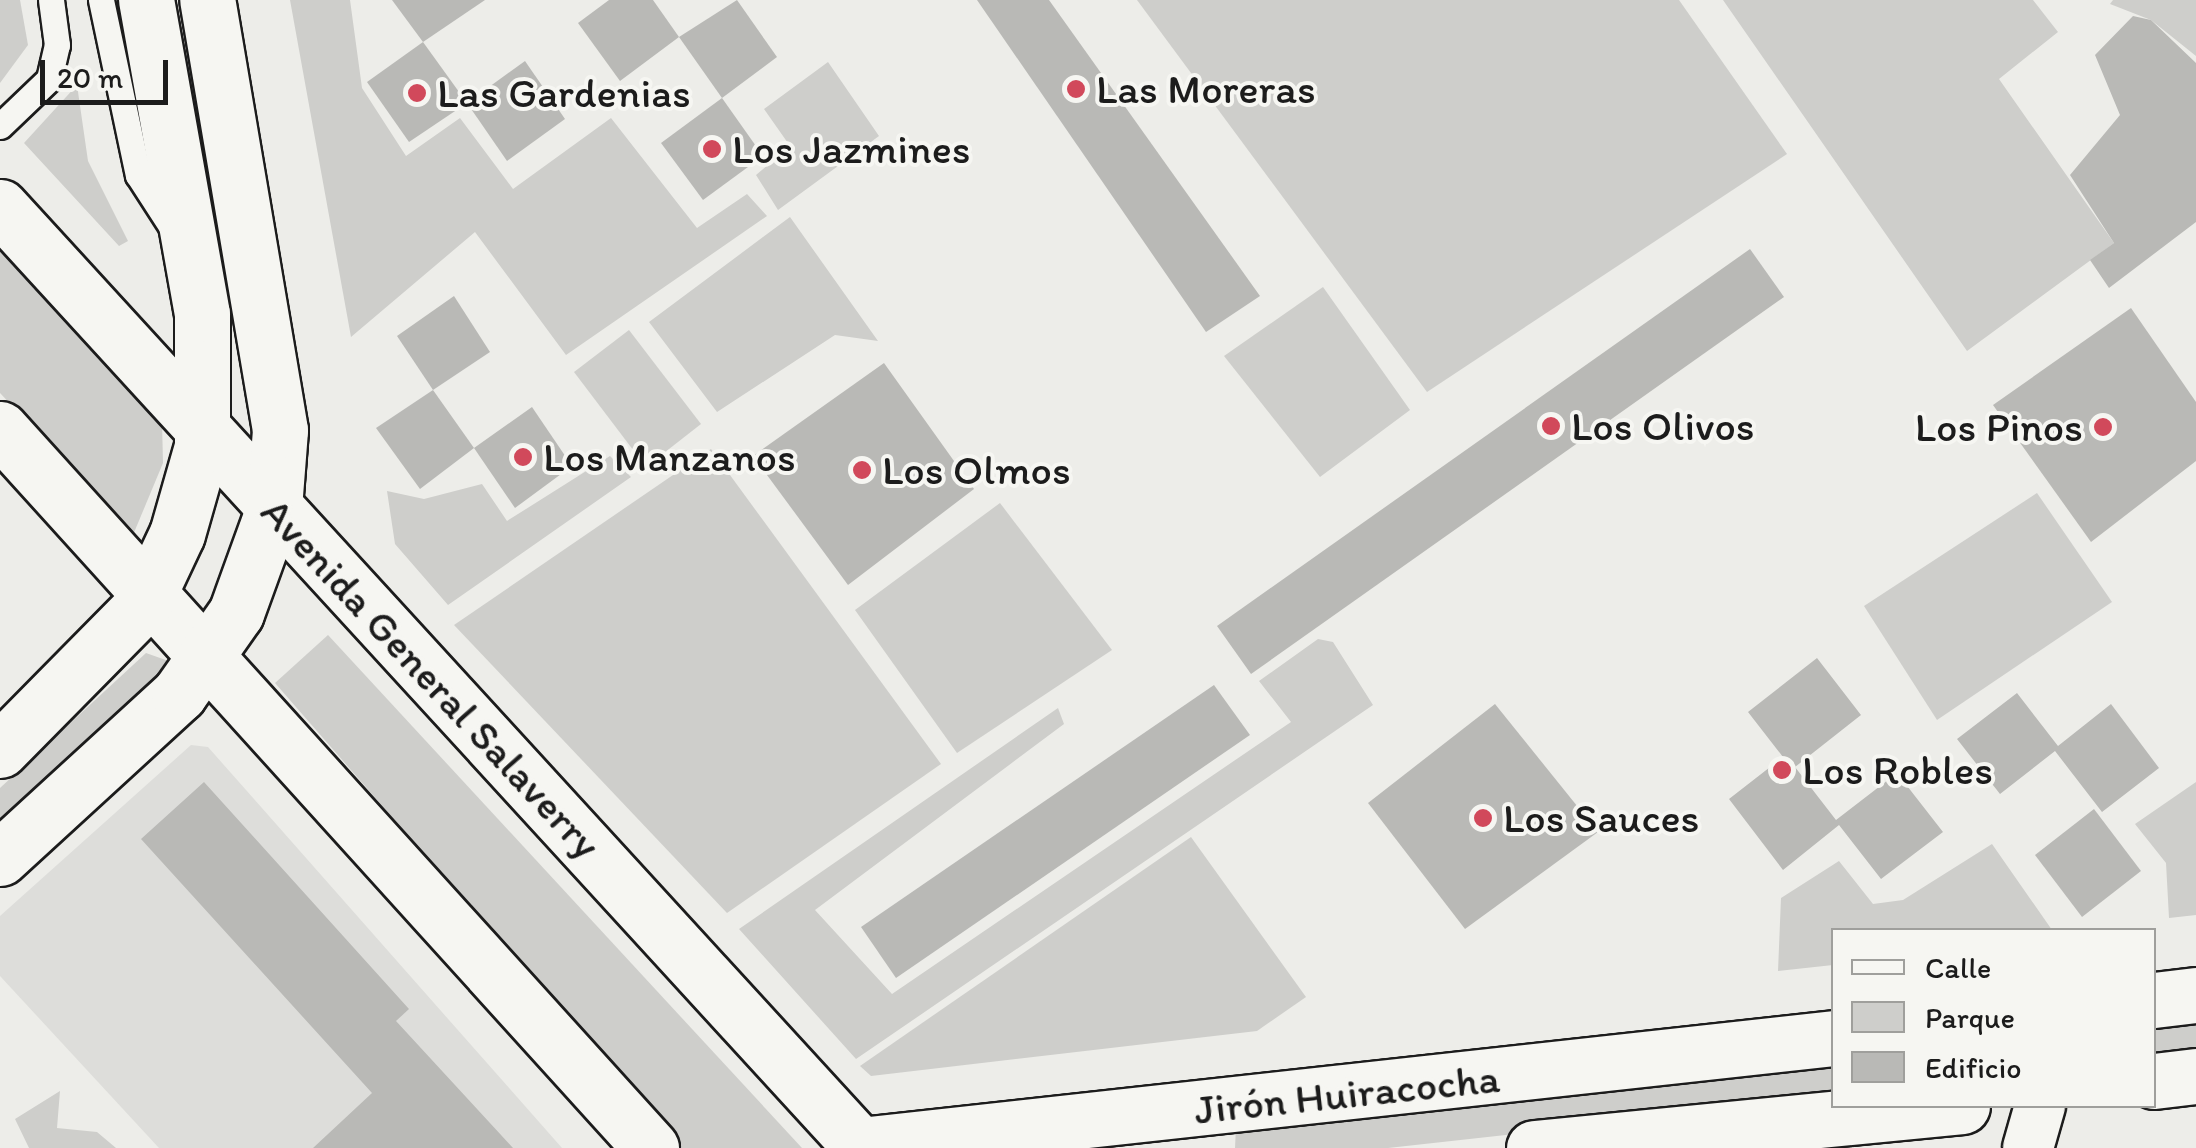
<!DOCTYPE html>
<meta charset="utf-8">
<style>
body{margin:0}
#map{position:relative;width:2196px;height:1148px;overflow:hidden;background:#edede9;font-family:Itim,sans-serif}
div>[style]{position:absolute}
.built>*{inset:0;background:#ddddda}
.green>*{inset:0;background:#cececb}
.building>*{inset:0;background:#b9b9b6}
.roads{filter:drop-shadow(2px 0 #1c1c1c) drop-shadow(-2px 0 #1c1c1c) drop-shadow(0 2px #1c1c1c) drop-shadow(0 -2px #1c1c1c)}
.service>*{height:25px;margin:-12.5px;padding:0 12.5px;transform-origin:12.5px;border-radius:12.5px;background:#f6f6f2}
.minor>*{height:50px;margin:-25px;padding:0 25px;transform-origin:25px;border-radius:25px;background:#f6f6f2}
.tertiary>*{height:55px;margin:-27.5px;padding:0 27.5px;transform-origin:27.5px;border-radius:27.5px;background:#f6f6f2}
.secondary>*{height:55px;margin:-27.5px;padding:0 27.5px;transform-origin:27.5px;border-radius:27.5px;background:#f6f6f2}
.dots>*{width:28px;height:28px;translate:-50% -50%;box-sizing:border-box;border:5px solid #f6f6f2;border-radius:50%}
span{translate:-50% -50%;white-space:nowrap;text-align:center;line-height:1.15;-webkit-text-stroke:8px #f6f6f2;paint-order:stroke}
.poi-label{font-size:42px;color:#1c1c1c}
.left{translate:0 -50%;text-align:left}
.right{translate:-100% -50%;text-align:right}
.street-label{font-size:42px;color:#1c1c1c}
.legend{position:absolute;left:1831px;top:928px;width:325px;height:180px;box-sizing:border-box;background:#f6f6f2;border:2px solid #9f9f9c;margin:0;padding:12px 18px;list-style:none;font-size:30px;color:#1c1c1c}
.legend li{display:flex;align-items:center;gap:20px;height:50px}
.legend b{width:50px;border:2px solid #9f9f9c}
.scale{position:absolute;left:40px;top:60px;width:128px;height:45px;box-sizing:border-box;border:5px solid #1c1c1c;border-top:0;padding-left:12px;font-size:30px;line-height:35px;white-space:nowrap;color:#1c1c1c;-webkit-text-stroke:8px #f6f6f2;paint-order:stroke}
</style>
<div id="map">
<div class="built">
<i style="clip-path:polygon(191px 745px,208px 747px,562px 1148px,159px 1148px,0 976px,0 916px)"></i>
</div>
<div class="green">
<i style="clip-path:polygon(0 0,20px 0,28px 45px,0 83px)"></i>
<i style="clip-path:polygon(290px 0,350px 0,362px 88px,406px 156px,460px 118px,513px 189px,611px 118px,697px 228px,747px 194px,767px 216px,566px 355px,475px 232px,351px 337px)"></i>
<i style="clip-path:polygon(1137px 0,1679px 0,1787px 154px,1427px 392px)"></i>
<i style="clip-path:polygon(1723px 0,2033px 0,2058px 32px,1999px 79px,2114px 243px,1967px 351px)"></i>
<i style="clip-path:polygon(2113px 0,2196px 0,2196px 56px,2151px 20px,2110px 4px)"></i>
<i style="clip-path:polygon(828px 62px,879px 136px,778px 210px,756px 175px,790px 146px,764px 109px)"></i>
<i style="clip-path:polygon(77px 85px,88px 161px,128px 241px,119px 246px,24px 143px)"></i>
<i style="clip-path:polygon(790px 217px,878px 341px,835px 335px,717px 412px,649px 322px)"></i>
<i style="clip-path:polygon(0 248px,162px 422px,163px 463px,133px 535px,0 393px)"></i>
<i style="clip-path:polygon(1323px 287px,1410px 410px,1320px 477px,1224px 356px)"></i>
<i style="clip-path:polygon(629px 330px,701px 424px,646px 467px,574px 372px)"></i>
<i style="clip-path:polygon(711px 449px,941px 764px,727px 913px,454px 625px)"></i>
<i style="clip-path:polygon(610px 456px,631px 477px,448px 605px,395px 544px,387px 491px,424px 499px,482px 484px,507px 521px)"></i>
<i style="clip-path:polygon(2037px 493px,2112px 602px,1937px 720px,1864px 606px)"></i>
<i style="clip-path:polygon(1000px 503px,1112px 650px,957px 753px,855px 610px)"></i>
<i style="clip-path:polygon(328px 635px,802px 1148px,681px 1148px,275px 683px)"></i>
<i style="clip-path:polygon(1318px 639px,1333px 642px,1373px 705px,856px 1059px,739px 929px,1058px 708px,1064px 724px,815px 910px,892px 994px,1291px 722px,1259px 681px)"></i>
<i style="clip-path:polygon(146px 653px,177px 664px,0 831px,0 788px)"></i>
<i style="clip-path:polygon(2196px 782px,2196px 915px,2169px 918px,2166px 863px,2135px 824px)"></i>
<i style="clip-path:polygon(1191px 837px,1306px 997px,1257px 1031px,871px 1076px,860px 1066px)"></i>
<i style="clip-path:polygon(1992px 844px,2052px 930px,1834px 930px,1833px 965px,1778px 971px,1781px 898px,1839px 861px,1873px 904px,1903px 900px)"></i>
<i style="clip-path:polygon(2196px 1013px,2196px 1054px,2154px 1058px,2154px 1018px)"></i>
<i style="clip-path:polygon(1833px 1059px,1833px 1099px,1388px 1148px,1235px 1148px,1236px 1127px)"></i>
<i style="clip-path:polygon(60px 1091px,57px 1128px,97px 1132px,116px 1148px,29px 1148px,15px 1119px)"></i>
</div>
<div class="building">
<i style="clip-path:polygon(392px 0,485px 0,423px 42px)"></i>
<i style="clip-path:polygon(609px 0,653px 0,679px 37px,620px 81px,578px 23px)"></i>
<i style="clip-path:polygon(737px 0,777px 57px,722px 98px,679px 37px)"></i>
<i style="clip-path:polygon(977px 0,1049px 0,1260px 296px,1206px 332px)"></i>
<i style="clip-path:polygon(2133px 16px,2151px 20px,2196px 63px,2196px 222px,2109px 288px,2090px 260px,2114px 243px,2070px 175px,2120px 115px,2095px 55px)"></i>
<i style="clip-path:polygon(423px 42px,467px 103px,409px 142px,367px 82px)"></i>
<i style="clip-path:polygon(525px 61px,565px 119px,507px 161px,467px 103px)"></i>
<i style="clip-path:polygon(722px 98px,763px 156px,703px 200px,661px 143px)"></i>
<i style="clip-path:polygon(1750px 249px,1784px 297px,1251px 674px,1217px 626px)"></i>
<i style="clip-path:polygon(454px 296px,490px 352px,433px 390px,397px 336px)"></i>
<i style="clip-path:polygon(2131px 308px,2196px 402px,2196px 461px,2091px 542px,1993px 405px)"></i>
<i style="clip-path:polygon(884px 363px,974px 489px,848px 585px,753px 456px)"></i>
<i style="clip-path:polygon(433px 390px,474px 448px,420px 489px,376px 428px)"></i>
<i style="clip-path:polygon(532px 407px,572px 466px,515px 508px,474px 448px)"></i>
<i style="clip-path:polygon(1817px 658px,1861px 715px,1795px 767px,1836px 820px,1897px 773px,1943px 832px,1881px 879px,1839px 825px,1783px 870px,1729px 799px,1783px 757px,1748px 712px)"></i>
<i style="clip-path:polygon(1214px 685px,1250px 735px,896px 978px,861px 927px)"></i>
<i style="clip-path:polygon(2017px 693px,2058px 746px,2111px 704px,2159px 768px,2102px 812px,2055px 751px,2000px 794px,1957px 739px)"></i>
<i style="clip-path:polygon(1495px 704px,1598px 832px,1465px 929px,1368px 803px)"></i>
<i style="clip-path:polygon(204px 782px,409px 1009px,396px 1021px,513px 1148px,313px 1148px,372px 1093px,141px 839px)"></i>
<i style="clip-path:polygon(2094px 809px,2141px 871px,2082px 917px,2035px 855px)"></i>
</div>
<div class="roads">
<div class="service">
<i style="left:101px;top:0;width:179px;rotate:78.1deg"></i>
<i style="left:138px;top:175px;width:61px;rotate:57.1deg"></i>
<i style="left:0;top:126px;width:68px;rotate:-43.8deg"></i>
<i style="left:49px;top:79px;width:35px;rotate:-77deg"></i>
<i style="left:57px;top:45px;width:45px;rotate:-97.6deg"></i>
</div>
<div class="minor">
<i style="left:2028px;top:1148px;width:44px;rotate:-74.1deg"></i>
</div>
<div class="tertiary">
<i style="left:2154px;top:1000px;width:42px;rotate:-6.8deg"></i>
<i style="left:2154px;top:1081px;width:42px;rotate:-6.8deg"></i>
<i style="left:860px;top:1145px;width:980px;rotate:-6.27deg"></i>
<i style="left:1534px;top:1148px;width:430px;rotate:-5.6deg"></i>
</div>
<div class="secondary">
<i style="left:0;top:207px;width:1276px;rotate:47.51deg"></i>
<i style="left:0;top:429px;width:970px;rotate:47.84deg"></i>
<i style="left:0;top:750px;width:205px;rotate:-45.4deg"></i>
<i style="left:144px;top:604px;width:77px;rotate:-64.8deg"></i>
<i style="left:177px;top:534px;width:91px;rotate:-74.1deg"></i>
<i style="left:202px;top:446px;width:132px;rotate:-90deg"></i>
<i style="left:202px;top:314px;width:319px;rotate:-100.1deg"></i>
<i style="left:0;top:858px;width:243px;rotate:-42.5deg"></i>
<i style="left:179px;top:694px;width:99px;rotate:-54.9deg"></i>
<i style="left:236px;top:613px;width:112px;rotate:-70.1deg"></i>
<i style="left:274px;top:508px;width:78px;rotate:-85.6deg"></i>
<i style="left:280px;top:430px;width:436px;rotate:-99.6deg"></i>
</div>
</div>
<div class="dots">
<i style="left:1076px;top:89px;background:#d1495b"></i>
<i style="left:417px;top:93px;background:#d1495b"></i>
<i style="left:712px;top:149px;background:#d1495b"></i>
<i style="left:1551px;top:426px;background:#d1495b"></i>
<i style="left:2103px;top:427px;background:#d1495b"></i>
<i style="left:523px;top:457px;background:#d1495b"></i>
<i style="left:862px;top:470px;background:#d1495b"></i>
<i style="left:1782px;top:770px;background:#d1495b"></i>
<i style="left:1483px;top:818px;background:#d1495b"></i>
</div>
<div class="poi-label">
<span class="left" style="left:1096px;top:89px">Las Moreras</span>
<span class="left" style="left:437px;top:93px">Las Gardenias</span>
<span class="left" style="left:732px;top:149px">Los Jazmines</span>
<span class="left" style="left:1571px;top:426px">Los Olivos</span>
<span class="right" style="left:2083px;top:427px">Los Pinos</span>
<span class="left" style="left:543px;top:457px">Los Manzanos</span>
<span class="left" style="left:882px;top:470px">Los Olmos</span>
<span class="left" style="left:1802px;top:770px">Los Robles</span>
<span class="left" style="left:1503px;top:818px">Los Sauces</span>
</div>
<div class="street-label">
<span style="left:431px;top:678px;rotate:47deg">Avenida General Salaverry</span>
<span style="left:1347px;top:1094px;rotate:-6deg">Jirón Huiracocha</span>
</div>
<ul class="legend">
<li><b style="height:12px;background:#f6f6f2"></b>Calle</li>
<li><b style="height:28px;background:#cececb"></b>Parque</li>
<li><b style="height:28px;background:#b9b9b6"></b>Edificio</li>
</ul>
<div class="scale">20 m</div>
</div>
